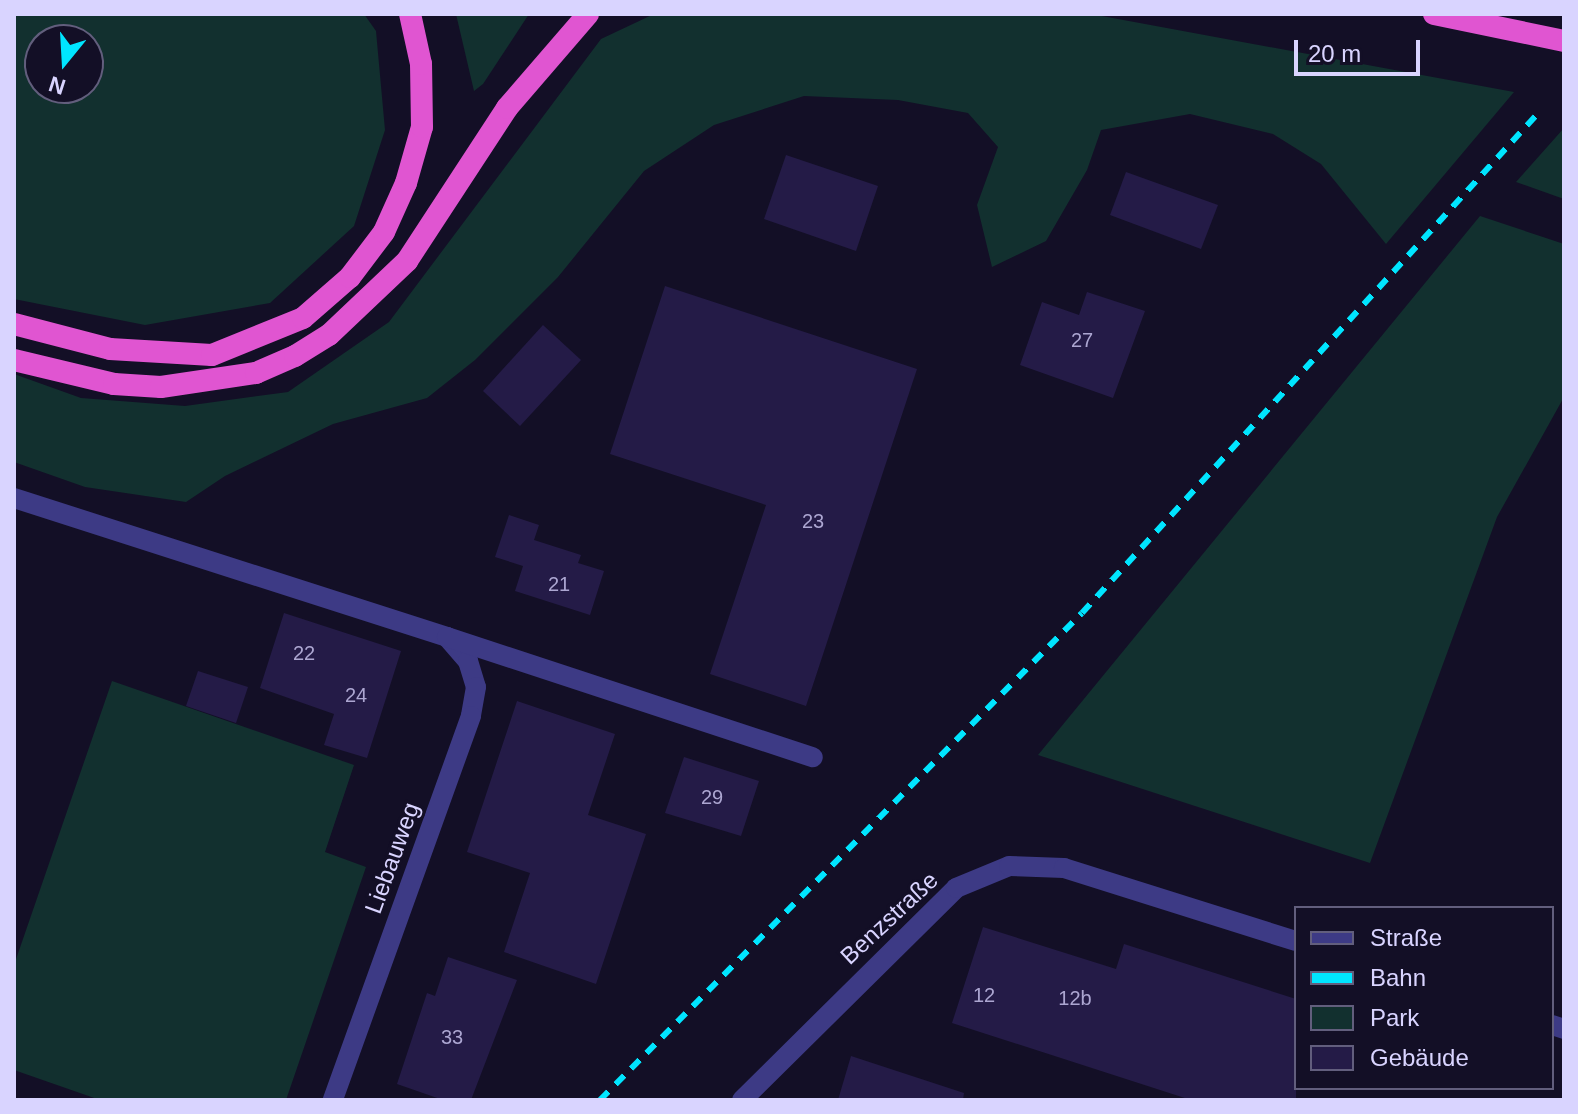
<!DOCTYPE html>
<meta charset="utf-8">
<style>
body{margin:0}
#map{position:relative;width:1578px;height:1114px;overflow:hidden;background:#130f26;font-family:Helvetica,sans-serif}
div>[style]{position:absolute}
.green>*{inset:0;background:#12302f}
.building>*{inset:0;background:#241b47}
.minor>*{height:20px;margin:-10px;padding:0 10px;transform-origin:10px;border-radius:10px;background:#3d3a85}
.trunk>*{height:22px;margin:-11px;padding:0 11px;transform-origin:11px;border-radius:11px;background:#e055d1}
.rail>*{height:6px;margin-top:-3px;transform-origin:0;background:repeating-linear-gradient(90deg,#00e5ff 0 12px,transparent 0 22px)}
span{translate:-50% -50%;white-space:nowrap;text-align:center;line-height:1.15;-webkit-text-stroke:6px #130f26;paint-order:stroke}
.number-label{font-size:20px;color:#aca6d1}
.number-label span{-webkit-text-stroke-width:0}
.street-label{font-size:24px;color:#d9d4ff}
.frame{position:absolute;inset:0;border:16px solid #d9d4ff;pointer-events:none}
.legend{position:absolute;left:1294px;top:906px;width:260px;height:184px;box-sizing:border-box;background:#130f26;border:2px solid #625e7d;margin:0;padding:10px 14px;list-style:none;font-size:24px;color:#d9d4ff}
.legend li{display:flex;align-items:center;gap:16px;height:40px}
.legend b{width:40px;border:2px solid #625e7d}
.north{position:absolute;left:24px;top:24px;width:80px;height:80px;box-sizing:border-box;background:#130f26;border:2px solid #625e7d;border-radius:50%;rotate:198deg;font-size:22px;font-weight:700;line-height:32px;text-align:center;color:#d9d4ff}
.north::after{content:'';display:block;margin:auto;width:28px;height:36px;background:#00e5ff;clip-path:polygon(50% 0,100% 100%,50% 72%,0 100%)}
.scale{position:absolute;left:1294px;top:40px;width:126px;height:36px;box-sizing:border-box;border:4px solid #d9d4ff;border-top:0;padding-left:10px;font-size:24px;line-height:28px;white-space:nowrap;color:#d9d4ff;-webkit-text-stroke:6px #130f26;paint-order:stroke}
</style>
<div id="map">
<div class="green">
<i style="clip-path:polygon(evenodd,14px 14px,364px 14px,376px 31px,385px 130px,354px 226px,270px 303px,145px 325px,14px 299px,14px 14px,88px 40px,88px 88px,40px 88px,40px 40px,88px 40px)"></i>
<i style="clip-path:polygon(456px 14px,529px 14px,483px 84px,474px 91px)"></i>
<i style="clip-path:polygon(654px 14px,1091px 14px,1514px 92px,1386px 244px,1321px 164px,1273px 134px,1190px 114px,1101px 130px,1087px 170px,1046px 241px,992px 267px,977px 205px,998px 147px,968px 113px,898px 100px,804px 96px,714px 125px,644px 171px,558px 277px,475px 360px,427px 398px,333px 424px,225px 476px,186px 502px,85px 487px,14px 462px,14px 374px,81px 398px,185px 406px,288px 392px,389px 322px,601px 39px)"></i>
<i style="clip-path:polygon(1564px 128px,1564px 199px,1516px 182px)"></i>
<i style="clip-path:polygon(1480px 216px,1564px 244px,1564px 397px,1497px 517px,1370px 863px,1038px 755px)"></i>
<i style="clip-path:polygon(112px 681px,354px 765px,325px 852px,366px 867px,286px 1100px,100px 1100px,14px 1070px,14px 965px)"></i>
</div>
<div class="building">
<i style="clip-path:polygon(786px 155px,878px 186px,856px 251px,764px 219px)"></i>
<i style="clip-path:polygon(1126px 172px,1218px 205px,1201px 249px,1110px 215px)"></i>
<i style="clip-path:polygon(665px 286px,917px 369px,806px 706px,710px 674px,766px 505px,610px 454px)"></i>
<i style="clip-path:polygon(1087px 292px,1145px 311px,1113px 398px,1020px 365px,1042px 302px,1079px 315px)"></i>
<i style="clip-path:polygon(543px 325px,581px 360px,520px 426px,483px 391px)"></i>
<i style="clip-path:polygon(509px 515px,539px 525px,534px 540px,581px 555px,578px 563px,604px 571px,590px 615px,515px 591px,523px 566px,495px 557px)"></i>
<i style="clip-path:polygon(284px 613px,401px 651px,367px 758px,324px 745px,334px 714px,260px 688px)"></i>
<i style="clip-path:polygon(198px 671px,248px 687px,236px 723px,186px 706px)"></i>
<i style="clip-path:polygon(517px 701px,615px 734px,588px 815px,646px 834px,596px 984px,504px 952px,530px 873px,467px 852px)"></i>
<i style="clip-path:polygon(684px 757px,759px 781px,741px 836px,665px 813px)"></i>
<i style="clip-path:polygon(983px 927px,1116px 969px,1124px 944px,1296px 999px,1296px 1100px,1191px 1100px,952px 1023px)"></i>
<i style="clip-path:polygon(448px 957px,517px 980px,471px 1100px,443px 1100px,397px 1084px,427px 993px,435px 996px)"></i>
<i style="clip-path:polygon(851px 1056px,964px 1093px,963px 1100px,838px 1100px)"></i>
</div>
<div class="minor">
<i style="left:14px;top:498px;width:455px;rotate:17.8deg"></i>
<i style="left:447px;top:637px;width:32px;rotate:49deg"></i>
<i style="left:468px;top:661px;width:27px;rotate:73deg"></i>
<i style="left:476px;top:687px;width:29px;rotate:100deg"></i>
<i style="left:471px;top:716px;width:408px;rotate:109.8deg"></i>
<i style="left:447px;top:637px;width:385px;rotate:18.2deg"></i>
<i style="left:1552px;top:1025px;width:13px;rotate:18deg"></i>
<i style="left:742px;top:1100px;width:301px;rotate:-44.7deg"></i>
<i style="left:956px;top:888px;width:57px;rotate:-22.5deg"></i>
<i style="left:1009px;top:866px;width:55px;rotate:2.1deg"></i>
<i style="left:1064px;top:868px;width:243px;rotate:17.5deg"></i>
</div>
<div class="trunk">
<i style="left:1434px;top:14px;width:133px;rotate:11.7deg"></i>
<i style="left:14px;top:324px;width:99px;rotate:14.6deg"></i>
<i style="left:110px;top:349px;width:102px;rotate:3.4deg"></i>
<i style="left:212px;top:355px;width:98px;rotate:-22.1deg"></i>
<i style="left:303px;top:318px;width:62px;rotate:-41.1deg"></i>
<i style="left:350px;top:277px;width:56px;rotate:-52.9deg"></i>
<i style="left:384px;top:232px;width:54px;rotate:-65.8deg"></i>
<i style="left:406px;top:183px;width:58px;rotate:-74.1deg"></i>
<i style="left:422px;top:127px;width:63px;rotate:-90.9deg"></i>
<i style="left:421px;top:64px;width:51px;rotate:-102.4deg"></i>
<i style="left:14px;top:360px;width:103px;rotate:13.5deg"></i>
<i style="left:114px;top:384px;width:47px;rotate:3.7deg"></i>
<i style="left:161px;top:387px;width:96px;rotate:-8.4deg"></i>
<i style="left:256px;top:373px;width:43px;rotate:-23.6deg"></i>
<i style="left:295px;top:356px;width:40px;rotate:-32deg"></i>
<i style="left:329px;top:335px;width:108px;rotate:-43.5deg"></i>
<i style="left:407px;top:261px;width:183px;rotate:-56.8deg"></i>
<i style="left:507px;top:108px;width:124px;rotate:-49.2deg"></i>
</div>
<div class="rail">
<i style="left:600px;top:1100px;width:685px;rotate:-45.3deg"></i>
<i style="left:1082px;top:613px;width:680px;rotate:-47.62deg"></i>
</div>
<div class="number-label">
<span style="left:1082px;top:340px">27</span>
<span style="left:813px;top:521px">23</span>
<span style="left:559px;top:584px">21</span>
<span style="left:304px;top:653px">22</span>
<span style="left:356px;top:695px">24</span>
<span style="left:712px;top:797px">29</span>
<span style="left:984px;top:995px">12</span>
<span style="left:1075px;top:998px">12b</span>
<span style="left:452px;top:1037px">33</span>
</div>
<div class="street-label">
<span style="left:392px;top:858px;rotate:-70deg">Liebauweg</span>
<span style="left:889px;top:918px;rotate:-43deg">Benzstraße</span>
</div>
<div class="frame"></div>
<ul class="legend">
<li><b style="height:10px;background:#3d3a85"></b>Straße</li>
<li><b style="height:10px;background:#00e5ff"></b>Bahn</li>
<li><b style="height:22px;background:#12302f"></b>Park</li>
<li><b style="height:22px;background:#241b47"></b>Gebäude</li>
</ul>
<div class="north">N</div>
<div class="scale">20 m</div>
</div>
